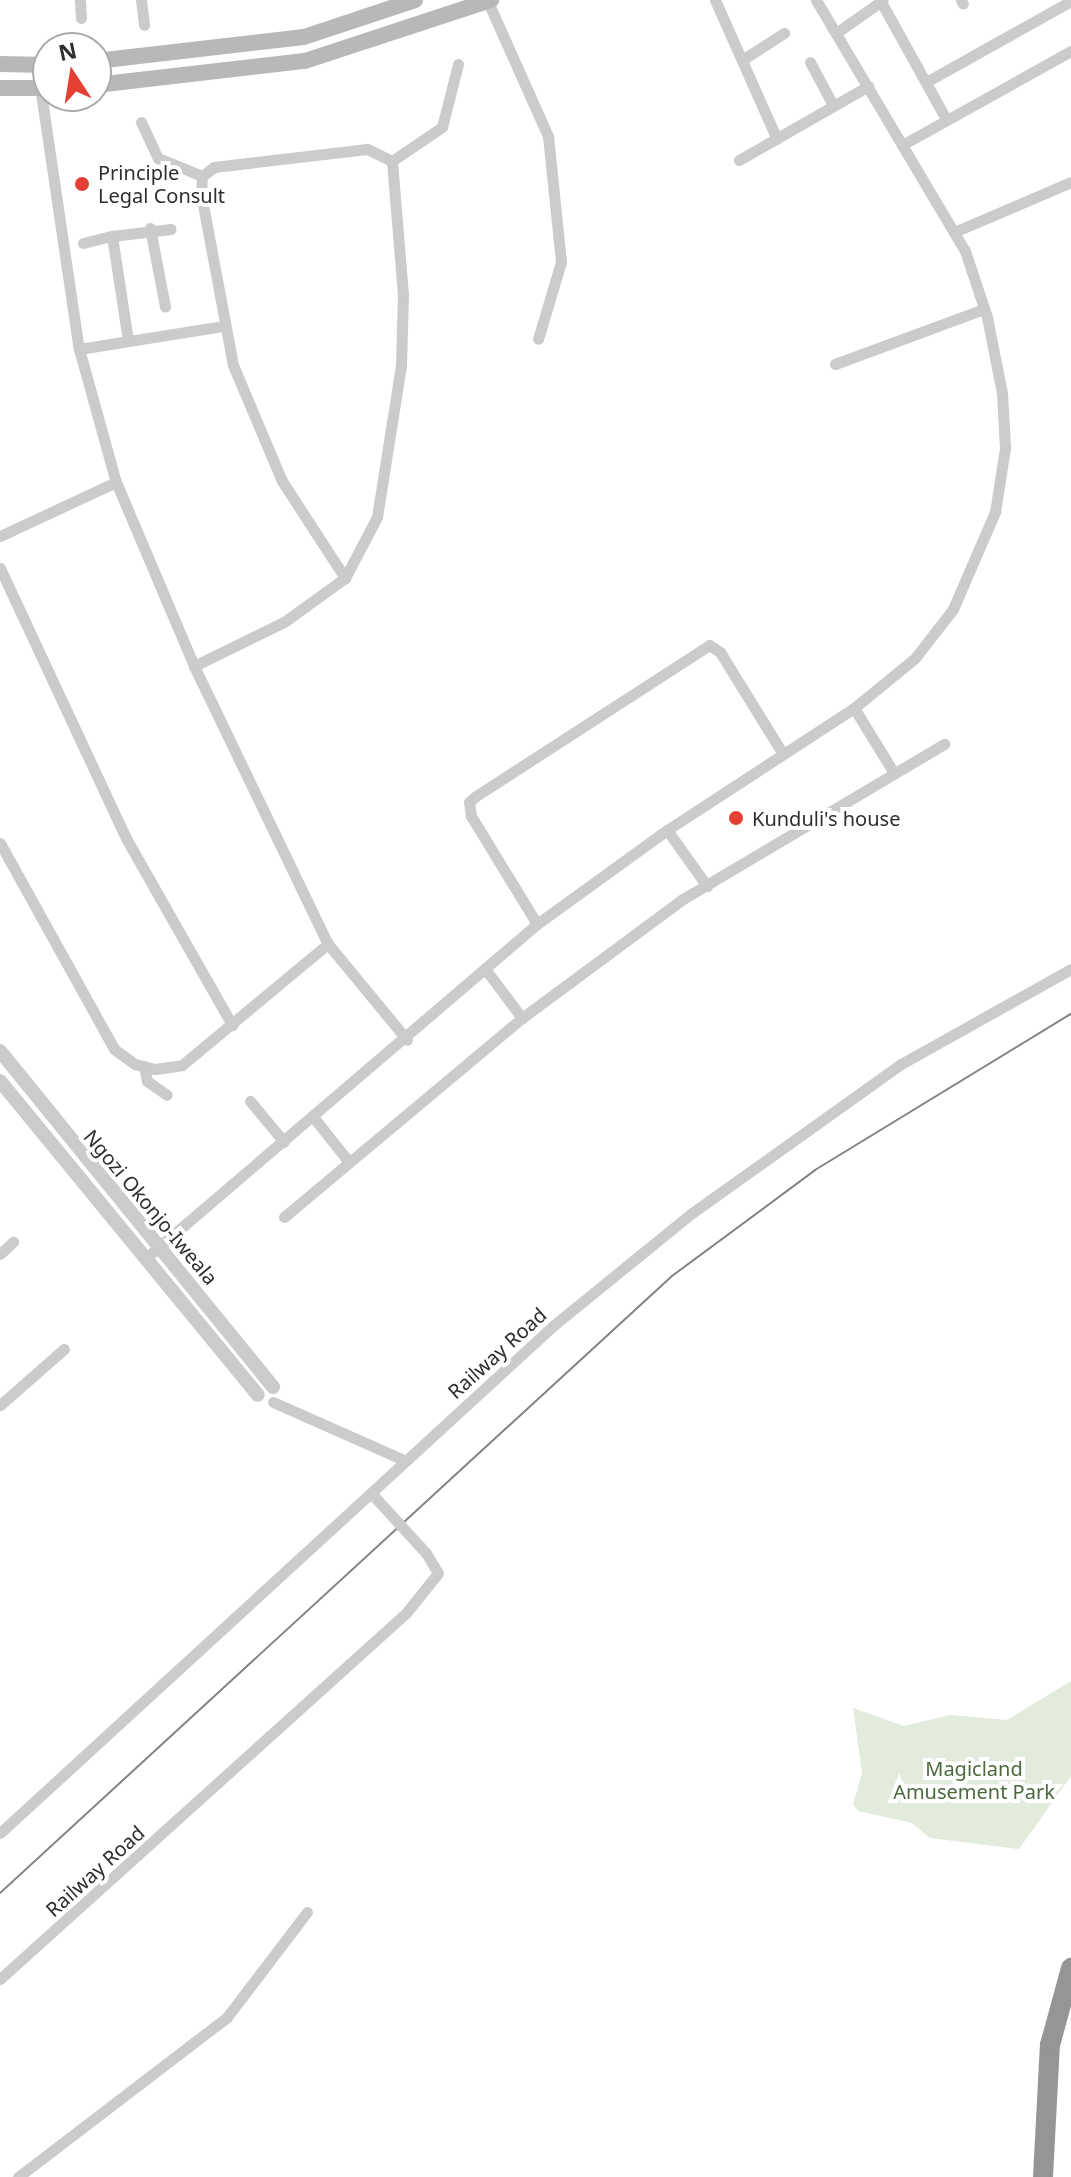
<!DOCTYPE html>
<style>
body{margin:0}
#map{position:relative;width:1071px;height:2177px;overflow:hidden;background:#fff;font-family:"Noto Sans",sans-serif}
div>[style]{position:absolute}
.green>*{inset:0;background:#e2ebdc}
.minor>*{height:11px;margin:-5.5px;padding:0 5.5px;transform-origin:5.5px;border-radius:5.5px;background:#cbcbcb}
.tertiary>*{height:14px;margin:-7px;padding:0 7px;transform-origin:7px;border-radius:7px;background:#cbcbcb}
.secondary>*{height:16px;margin:-8px;padding:0 8px;transform-origin:8px;border-radius:8px;background:#b8b8b8}
.motorway>*{height:20px;margin:-10px;padding:0 10px;transform-origin:10px;border-radius:10px;background:#959595}
.tram>*{height:2px;margin:-1px;padding:0 1px;transform-origin:1px;border-radius:1px;background:#838383}
.minor-bridge>*{height:11px;margin:-5.5px;padding:0 5.5px;transform-origin:5.5px;border-radius:5.5px;background:#cbcbcb}
.dots>*{width:22px;height:22px;translate:-50% -50%;box-sizing:border-box;border:4px solid #fff;border-radius:50%}
span{translate:-50% -50%;white-space:nowrap;text-align:center;line-height:1.15;-webkit-text-stroke:8px #fff;paint-order:stroke}
.poi-label{font-size:20px;color:#2e2e2e}
.left{translate:0 -50%;text-align:left}
.street-label{font-size:20px;color:#2e2e2e}
.park-label{font-size:20px;color:#4b693c}
.north{position:absolute;left:32px;top:32px;width:80px;height:80px;box-sizing:border-box;background:#fff;border:2px solid #ababab;border-radius:50%;rotate:348deg;font-size:22px;font-weight:700;line-height:32px;text-align:center;color:#2e2e2e}
.north::after{content:'';display:block;margin:auto;width:28px;height:36px;background:#e24133;clip-path:polygon(50% 0,100% 100%,50% 72%,0 100%)}
</style>
<div id="map">
<div class="green">
<i style="clip-path:polygon(1071px 1681px,1071px 1776px,1019px 1849px,930px 1838px,912px 1823px,858px 1811px,853px 1804px,862px 1773px,853px 1708px,904px 1726px,950px 1715px,1007px 1720px)"></i>
</div>
<div class="minor">
<i style="left:80px;top:0;width:18px;rotate:87deg"></i>
<i style="left:141px;top:0;width:25px;rotate:83deg"></i>
<i style="left:715px;top:0;width:152px;rotate:66deg"></i>
<i style="left:880px;top:0;width:136px;rotate:61deg"></i>
<i style="left:961px;top:0;width:4px;rotate:63deg"></i>
<i style="left:488px;top:2px;width:147px;rotate:65.9deg"></i>
<i style="left:548px;top:136px;width:127px;rotate:84.1deg"></i>
<i style="left:561px;top:262px;width:80px;rotate:106.6deg"></i>
<i style="left:836px;top:33px;width:57px;rotate:-35.1deg"></i>
<i style="left:742px;top:60px;width:50px;rotate:-32.7deg"></i>
<i style="left:810px;top:62px;width:49px;rotate:61.9deg"></i>
<i style="left:37px;top:66px;width:286px;rotate:81.6deg"></i>
<i style="left:79px;top:349px;width:138px;rotate:74.5deg"></i>
<i style="left:116px;top:482px;width:200px;rotate:67deg"></i>
<i style="left:194px;top:666px;width:309px;rotate:64.3deg"></i>
<i style="left:328px;top:944px;width:124px;rotate:50.5deg"></i>
<i style="left:926px;top:82px;width:164px;rotate:-29.2deg"></i>
<i style="left:141px;top:122px;width:40px;rotate:65deg"></i>
<i style="left:158px;top:158px;width:48px;rotate:22.2deg"></i>
<i style="left:902px;top:145px;width:193px;rotate:-29.1deg"></i>
<i style="left:739px;top:160px;width:149px;rotate:-29.8deg"></i>
<i style="left:392px;top:161px;width:60px;rotate:-34.2deg"></i>
<i style="left:442px;top:127px;width:65px;rotate:-75.7deg"></i>
<i style="left:150px;top:228px;width:80px;rotate:79.2deg"></i>
<i style="left:954px;top:232px;width:127px;rotate:-23.1deg"></i>
<i style="left:112px;top:236px;width:59px;rotate:-6.8deg"></i>
<i style="left:83px;top:243px;width:30px;rotate:-14deg"></i>
<i style="left:112px;top:236px;width:106px;rotate:81.3deg"></i>
<i style="left:79px;top:349px;width:145px;rotate:-9.1deg"></i>
<i style="left:835px;top:364px;width:159px;rotate:-20.3deg"></i>
<i style="left:0;top:536px;width:128px;rotate:-25deg"></i>
<i style="left:0;top:568px;width:300px;rotate:65deg"></i>
<i style="left:127px;top:840px;width:213px;rotate:60.4deg"></i>
<i style="left:194px;top:666px;width:100px;rotate:-26.1deg"></i>
<i style="left:284px;top:622px;width:75px;rotate:-35.8deg"></i>
<i style="left:345px;top:578px;width:69px;rotate:-62.3deg"></i>
<i style="left:377px;top:517px;width:153px;rotate:-81deg"></i>
<i style="left:401px;top:366px;width:71px;rotate:-88.4deg"></i>
<i style="left:403px;top:295px;width:134px;rotate:-94.7deg"></i>
<i style="left:392px;top:161px;width:28px;rotate:-154deg"></i>
<i style="left:367px;top:149px;width:154px;rotate:173.3deg"></i>
<i style="left:214px;top:167px;width:15px;rotate:143deg"></i>
<i style="left:202px;top:176px;width:18px;rotate:93deg"></i>
<i style="left:201px;top:194px;width:174px;rotate:79.4deg"></i>
<i style="left:233px;top:365px;width:126px;rotate:67.1deg"></i>
<i style="left:282px;top:481px;width:116px;rotate:57deg"></i>
<i style="left:854px;top:708px;width:76px;rotate:58.4deg"></i>
<i style="left:667px;top:830px;width:69px;rotate:54.5deg"></i>
<i style="left:0;top:843px;width:235px;rotate:61deg"></i>
<i style="left:114px;top:1049px;width:26px;rotate:36deg"></i>
<i style="left:135px;top:1064px;width:21px;rotate:14deg"></i>
<i style="left:155px;top:1069px;width:27px;rotate:-8deg"></i>
<i style="left:182px;top:1065px;width:190px;rotate:-39.7deg"></i>
<i style="left:537px;top:924px;width:127px;rotate:-121.4deg"></i>
<i style="left:471px;top:816px;width:14px;rotate:-98deg"></i>
<i style="left:469px;top:802px;width:9px;rotate:-41deg"></i>
<i style="left:476px;top:796px;width:278px;rotate:-32.9deg"></i>
<i style="left:709px;top:645px;width:13px;rotate:32deg"></i>
<i style="left:720px;top:652px;width:120px;rotate:58.3deg"></i>
<i style="left:486px;top:970px;width:60px;rotate:53.1deg"></i>
<i style="left:144px;top:1066px;width:15px;rotate:79deg"></i>
<i style="left:147px;top:1081px;width:24px;rotate:35deg"></i>
<i style="left:250px;top:1101px;width:53px;rotate:50.3deg"></i>
<i style="left:314px;top:1118px;width:56px;rotate:51.5deg"></i>
<i style="left:284px;top:1217px;width:310px;rotate:-39.9deg"></i>
<i style="left:522px;top:1018px;width:200px;rotate:-36.5deg"></i>
<i style="left:683px;top:899px;width:304px;rotate:-30.7deg"></i>
<i style="left:0;top:1254px;width:18px;rotate:-43deg"></i>
<i style="left:147px;top:1257px;width:513px;rotate:-40.49deg"></i>
<i style="left:537px;top:924px;width:160px;rotate:-35.9deg"></i>
<i style="left:667px;top:830px;width:223px;rotate:-33.1deg"></i>
<i style="left:854px;top:708px;width:79px;rotate:-39.3deg"></i>
<i style="left:915px;top:658px;width:62px;rotate:-52.2deg"></i>
<i style="left:953px;top:609px;width:106px;rotate:-66.6deg"></i>
<i style="left:995px;top:512px;width:65px;rotate:-81.1deg"></i>
<i style="left:1005px;top:448px;width:55px;rotate:-93.1deg"></i>
<i style="left:1002px;top:393px;width:77px;rotate:-101.2deg"></i>
<i style="left:987px;top:317px;width:70px;rotate:-108.4deg"></i>
<i style="left:965px;top:251px;width:292px;rotate:-120.7deg"></i>
<i style="left:273px;top:1402px;width:145px;rotate:23.9deg"></i>
<i style="left:0;top:1405px;width:85px;rotate:-41.2deg"></i>
<i style="left:0;top:1833px;width:752px;rotate:-42.52deg"></i>
<i style="left:554px;top:1325px;width:178px;rotate:-39.1deg"></i>
<i style="left:692px;top:1213px;width:257px;rotate:-35.5deg"></i>
<i style="left:901px;top:1064px;width:195px;rotate:-29.2deg"></i>
<i style="left:0;top:1979px;width:547px;rotate:-42.03deg"></i>
<i style="left:406px;top:1613px;width:51px;rotate:-51.3deg"></i>
<i style="left:438px;top:1573px;width:23px;rotate:-121deg"></i>
<i style="left:18px;top:2177px;width:263px;rotate:-37.4deg"></i>
<i style="left:227px;top:2017px;width:132px;rotate:-52.7deg"></i>
</div>
<div class="tertiary">
<i style="left:0;top:1051px;width:433px;rotate:50.9deg"></i>
<i style="left:0;top:1081px;width:406px;rotate:50.6deg"></i>
</div>
<div class="secondary">
<i style="left:96px;top:61px;width:209px;rotate:-6.6deg"></i>
<i style="left:304px;top:37px;width:117px;rotate:-18.4deg"></i>
<i style="left:0;top:64px;width:48px;rotate:1.2deg"></i>
<i style="left:96px;top:85px;width:210px;rotate:-6.6deg"></i>
<i style="left:305px;top:61px;width:196px;rotate:-18.2deg"></i>
<i style="left:0;top:88px;width:48px"></i>
</div>
<div class="motorway">
<i style="left:1043px;top:2177px;width:132px;rotate:-87deg"></i>
<i style="left:1050px;top:2045px;width:80px;rotate:-74.7deg"></i>
</div>
<div class="tram">
<i style="left:0;top:1893px;width:912px;rotate:-42.56deg"></i>
<i style="left:672px;top:1276px;width:178px;rotate:-36.5deg"></i>
<i style="left:815px;top:1170px;width:300px;rotate:-31.4deg"></i>
</div>
<div class="minor-bridge">
<i style="left:371px;top:1493px;width:81px;rotate:47.5deg"></i>
</div>
<div class="dots">
<i style="left:82px;top:184px;background:#e24133"></i>
<i style="left:736px;top:818px;background:#e24133"></i>
</div>
<div class="poi-label">
<span class="left" style="left:98px;top:184px">Principle<br>Legal Consult</span>
<span class="left" style="left:752px;top:818px">Kunduli's house</span>
</div>
<div class="street-label">
<span style="left:151px;top:1207px;rotate:50deg">Ngozi Okonjo-Iweala</span>
<span style="left:497px;top:1353px;rotate:-42deg">Railway Road</span>
<span style="left:95px;top:1871px;rotate:-42deg">Railway Road</span>
</div>
<div class="park-label">
<span style="left:974px;top:1780px">Magicland<br>Amusement Park</span>
</div>
<div class="north">N</div>
</div>
